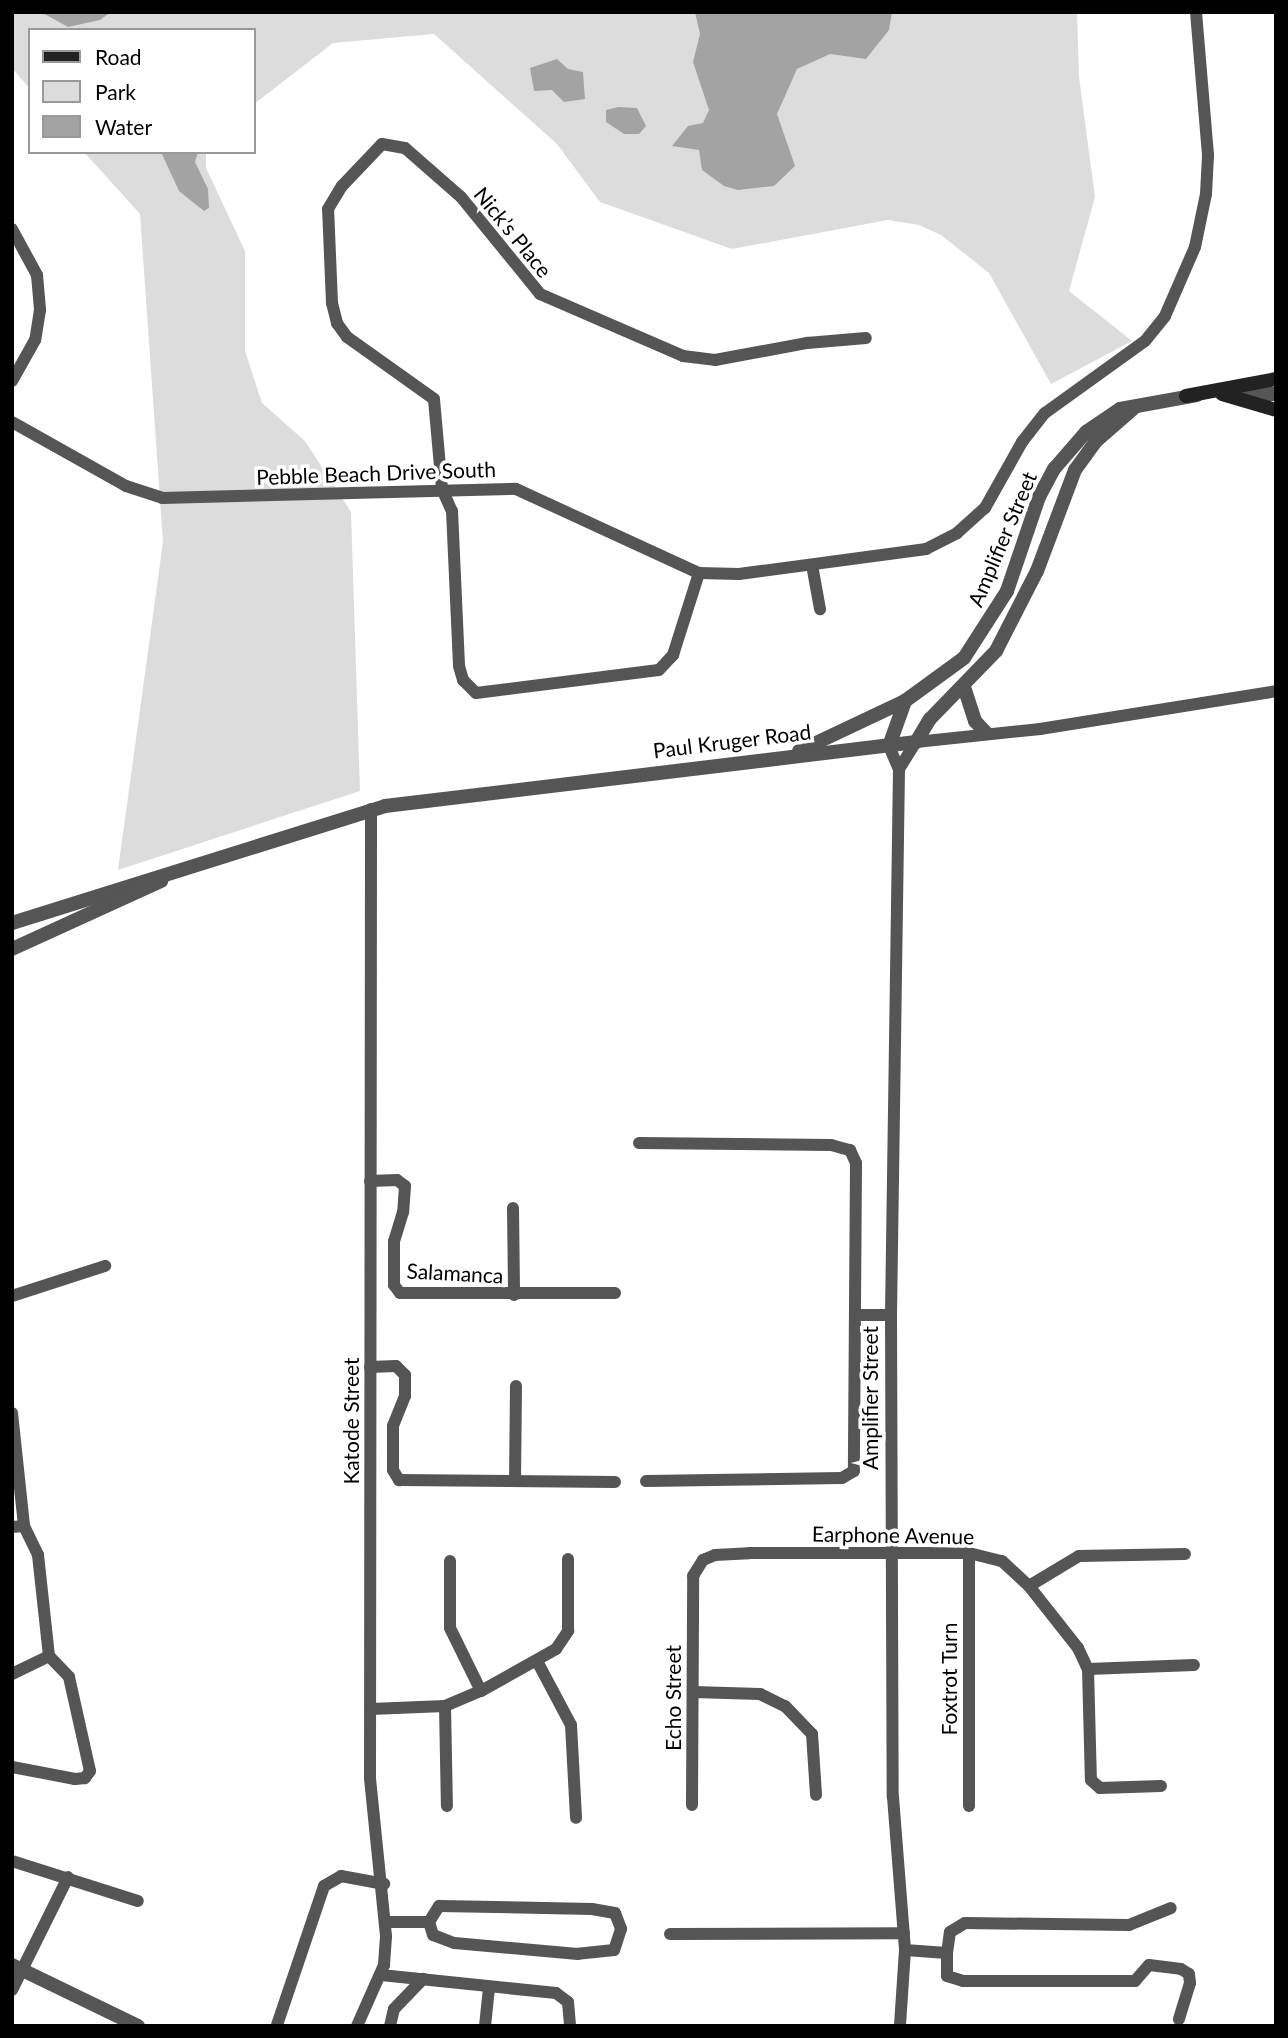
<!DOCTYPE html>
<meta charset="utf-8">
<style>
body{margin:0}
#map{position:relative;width:1288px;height:2038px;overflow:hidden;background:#fff;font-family:Lato,sans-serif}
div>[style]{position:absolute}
.green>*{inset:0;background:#dcdcdc}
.water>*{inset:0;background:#a3a3a3}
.minor>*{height:12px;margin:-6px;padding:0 6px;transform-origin:6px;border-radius:6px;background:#555}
.tertiary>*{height:14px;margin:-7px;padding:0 7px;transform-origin:7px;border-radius:7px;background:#555}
.secondary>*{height:14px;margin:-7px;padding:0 7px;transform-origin:7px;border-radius:7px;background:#222}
span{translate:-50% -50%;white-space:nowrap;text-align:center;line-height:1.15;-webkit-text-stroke:7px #fff;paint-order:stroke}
.street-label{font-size:21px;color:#000}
.frame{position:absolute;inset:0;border:14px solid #000;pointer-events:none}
.legend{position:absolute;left:28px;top:28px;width:228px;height:126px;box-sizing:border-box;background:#fff;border:2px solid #999;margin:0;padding:9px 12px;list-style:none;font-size:21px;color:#000}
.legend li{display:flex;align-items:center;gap:14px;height:35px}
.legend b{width:35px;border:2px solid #999}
</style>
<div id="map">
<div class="green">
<i style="clip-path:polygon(12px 12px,1077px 12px,1079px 77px,1095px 197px,1069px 291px,1132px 341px,1051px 384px,989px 273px,941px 235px,919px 225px,888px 220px,732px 249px,600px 202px,557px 144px,434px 34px,333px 43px,254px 104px,254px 30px,30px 30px,30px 89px,12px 68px)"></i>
<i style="clip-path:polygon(84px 152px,206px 152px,206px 168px,245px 251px,245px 351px,262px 403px,305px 441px,351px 512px,360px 791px,118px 870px,163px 542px,140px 214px)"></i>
</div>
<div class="water">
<i style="clip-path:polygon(41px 12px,111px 12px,100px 20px,68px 27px)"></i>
<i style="clip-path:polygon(695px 12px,892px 12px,889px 30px,866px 59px,830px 54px,797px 69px,777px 114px,795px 166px,774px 186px,738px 190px,724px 186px,702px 170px,699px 150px,672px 146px,688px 126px,703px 123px,709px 110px,693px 62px,700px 34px)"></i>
<i style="clip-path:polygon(557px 59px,568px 69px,583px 72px,585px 99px,564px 102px,552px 90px,534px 91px,530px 68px)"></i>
<i style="clip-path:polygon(618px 107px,637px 108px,646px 126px,639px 134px,624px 134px,606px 122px,606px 110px)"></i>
<i style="clip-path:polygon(161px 152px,198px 152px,195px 162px,208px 189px,209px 208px,204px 211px,179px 191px)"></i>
</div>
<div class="minor">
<i style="left:12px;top:229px;width:52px;rotate:61.5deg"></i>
<i style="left:37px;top:275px;width:35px;rotate:85deg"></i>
<i style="left:40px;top:310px;width:30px;rotate:99deg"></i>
<i style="left:35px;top:340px;width:47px;rotate:119.3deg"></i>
<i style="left:12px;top:422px;width:131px;rotate:29.3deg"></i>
<i style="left:126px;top:486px;width:38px;rotate:18deg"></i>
<i style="left:162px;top:498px;width:354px;rotate:-1.5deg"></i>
<i style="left:516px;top:489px;width:201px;rotate:24.7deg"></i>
<i style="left:699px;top:573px;width:40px;rotate:1.4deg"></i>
<i style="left:739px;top:574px;width:189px;rotate:-7.6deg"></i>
<i style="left:926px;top:549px;width:35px;rotate:-27deg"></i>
<i style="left:957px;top:533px;width:38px;rotate:-42deg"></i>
<i style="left:985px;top:508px;width:76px;rotate:-60.7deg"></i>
<i style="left:1022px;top:442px;width:37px;rotate:-52deg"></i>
<i style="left:1045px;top:413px;width:123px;rotate:-35.8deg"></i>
<i style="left:1145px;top:341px;width:32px;rotate:-51deg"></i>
<i style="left:1165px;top:316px;width:75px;rotate:-66.5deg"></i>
<i style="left:1195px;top:247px;width:54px;rotate:-78.3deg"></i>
<i style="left:1206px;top:194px;width:39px;rotate:-87deg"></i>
<i style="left:1208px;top:155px;width:144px;rotate:-94.8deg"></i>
<i style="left:442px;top:489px;width:90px;rotate:-95.1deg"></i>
<i style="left:434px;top:399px;width:107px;rotate:-144.5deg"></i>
<i style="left:347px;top:337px;width:17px;rotate:-126deg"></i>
<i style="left:337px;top:323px;width:21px;rotate:-104deg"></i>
<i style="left:332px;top:303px;width:94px;rotate:-92.4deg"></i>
<i style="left:328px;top:209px;width:27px;rotate:-59deg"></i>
<i style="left:342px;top:186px;width:58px;rotate:-46.4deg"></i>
<i style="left:382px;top:144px;width:23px;rotate:10deg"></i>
<i style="left:405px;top:148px;width:74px;rotate:41.2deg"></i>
<i style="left:461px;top:197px;width:125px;rotate:50.8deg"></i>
<i style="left:540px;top:294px;width:156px;rotate:23.4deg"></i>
<i style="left:683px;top:356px;width:32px;rotate:7deg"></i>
<i style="left:715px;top:360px;width:94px;rotate:-10.5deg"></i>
<i style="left:807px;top:343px;width:59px;rotate:-4.8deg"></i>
<i style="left:442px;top:489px;width:24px;rotate:66deg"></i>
<i style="left:452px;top:511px;width:155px;rotate:87.4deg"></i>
<i style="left:459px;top:666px;width:15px;rotate:74deg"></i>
<i style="left:463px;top:680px;width:18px;rotate:45deg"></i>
<i style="left:476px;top:693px;width:184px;rotate:-7.2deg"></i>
<i style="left:659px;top:670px;width:21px;rotate:-47deg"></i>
<i style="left:673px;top:655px;width:86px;rotate:-72.4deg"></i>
<i style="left:812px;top:565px;width:45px;rotate:79.7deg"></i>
<i style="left:889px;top:746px;width:25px;rotate:67deg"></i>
<i style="left:899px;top:769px;width:546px;rotate:90.84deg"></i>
<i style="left:891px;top:1315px;width:482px;rotate:89.8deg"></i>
<i style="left:893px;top:1797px;width:153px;rotate:85.5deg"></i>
<i style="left:905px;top:1950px;width:76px;rotate:93.8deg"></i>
<i style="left:899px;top:769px;width:32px;rotate:-58deg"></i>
<i style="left:916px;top:742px;width:125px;rotate:-6deg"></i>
<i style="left:1040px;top:729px;width:239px;rotate:-9.1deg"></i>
<i style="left:639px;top:1143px;width:192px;rotate:0.6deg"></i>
<i style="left:831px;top:1145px;width:20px;rotate:15deg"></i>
<i style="left:850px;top:1150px;width:14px;rotate:65deg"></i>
<i style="left:856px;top:1163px;width:308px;rotate:90.4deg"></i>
<i style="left:854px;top:1471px;width:14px;rotate:150deg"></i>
<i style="left:842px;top:1478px;width:196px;rotate:179.1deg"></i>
<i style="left:370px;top:1181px;width:27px;rotate:-2deg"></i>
<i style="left:397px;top:1180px;width:10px;rotate:37deg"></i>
<i style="left:405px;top:1186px;width:26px;rotate:94deg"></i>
<i style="left:403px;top:1212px;width:30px;rotate:107deg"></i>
<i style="left:394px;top:1241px;width:44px;rotate:90deg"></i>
<i style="left:394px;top:1285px;width:10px;rotate:53deg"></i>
<i style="left:400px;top:1293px;width:215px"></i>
<i style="left:513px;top:1208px;width:87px;rotate:89.3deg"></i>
<i style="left:12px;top:1296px;width:98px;rotate:-17.9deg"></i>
<i style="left:856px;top:1315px;width:35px"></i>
<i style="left:370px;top:1367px;width:26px;rotate:-2deg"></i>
<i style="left:396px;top:1366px;width:13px;rotate:45deg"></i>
<i style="left:405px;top:1375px;width:21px;rotate:90deg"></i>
<i style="left:405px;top:1396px;width:32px;rotate:112deg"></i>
<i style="left:393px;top:1426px;width:44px;rotate:90deg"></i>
<i style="left:393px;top:1470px;width:12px;rotate:59deg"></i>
<i style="left:399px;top:1480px;width:216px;rotate:0.5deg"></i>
<i style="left:12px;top:1413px;width:114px;rotate:83.9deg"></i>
<i style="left:515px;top:1481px;width:95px;rotate:-89.4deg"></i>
<i style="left:12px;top:1527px;width:12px;rotate:-5deg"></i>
<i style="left:24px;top:1526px;width:32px;rotate:64deg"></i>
<i style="left:38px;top:1555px;width:102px;rotate:83.8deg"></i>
<i style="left:49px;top:1656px;width:29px;rotate:46deg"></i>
<i style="left:69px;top:1677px;width:96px;rotate:77.4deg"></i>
<i style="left:90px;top:1771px;width:9px;rotate:126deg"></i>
<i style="left:85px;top:1778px;width:10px;rotate:174deg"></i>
<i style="left:75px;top:1779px;width:64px;rotate:-169.2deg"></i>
<i style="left:450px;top:1561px;width:67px;rotate:90deg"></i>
<i style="left:450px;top:1628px;width:70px;rotate:63.8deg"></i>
<i style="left:1029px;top:1586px;width:58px;rotate:-31deg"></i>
<i style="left:1079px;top:1556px;width:106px;rotate:-1.1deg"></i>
<i style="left:537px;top:1661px;width:72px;rotate:62deg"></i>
<i style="left:571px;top:1725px;width:93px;rotate:86.9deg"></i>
<i style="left:1088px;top:1669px;width:106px;rotate:-2.2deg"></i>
<i style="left:12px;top:1674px;width:41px;rotate:-25.9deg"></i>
<i style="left:693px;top:1692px;width:67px;rotate:1.7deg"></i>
<i style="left:760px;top:1694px;width:28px;rotate:26deg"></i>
<i style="left:785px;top:1706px;width:39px;rotate:46deg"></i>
<i style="left:812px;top:1734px;width:61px;rotate:86.2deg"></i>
<i style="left:445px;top:1706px;width:100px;rotate:88.9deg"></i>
<i style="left:371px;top:1709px;width:74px;rotate:-2.3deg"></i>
<i style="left:445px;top:1706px;width:39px;rotate:-23deg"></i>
<i style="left:481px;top:1691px;width:86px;rotate:-29.2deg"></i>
<i style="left:556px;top:1649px;width:22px;rotate:-56deg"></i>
<i style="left:568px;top:1631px;width:72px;rotate:-90deg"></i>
<i style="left:692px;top:1805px;width:229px;rotate:-89.7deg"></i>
<i style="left:693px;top:1576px;width:19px;rotate:-58deg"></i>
<i style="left:703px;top:1560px;width:13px;rotate:-23deg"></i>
<i style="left:715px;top:1555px;width:34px;rotate:-3deg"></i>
<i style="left:749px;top:1553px;width:220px"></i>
<i style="left:969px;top:1553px;width:34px;rotate:14deg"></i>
<i style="left:1002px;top:1561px;width:37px;rotate:43deg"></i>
<i style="left:1029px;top:1586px;width:79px;rotate:51.7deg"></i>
<i style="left:1078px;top:1648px;width:23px;rotate:65deg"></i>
<i style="left:1088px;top:1669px;width:111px;rotate:88.5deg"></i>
<i style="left:1091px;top:1780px;width:12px;rotate:42deg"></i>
<i style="left:1100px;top:1788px;width:61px;rotate:-1.9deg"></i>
<i style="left:969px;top:1806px;width:253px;rotate:-90deg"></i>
<i style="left:12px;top:1861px;width:132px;rotate:17.6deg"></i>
<i style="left:386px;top:1922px;width:43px"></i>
<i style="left:429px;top:1922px;width:19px;rotate:-58deg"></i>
<i style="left:439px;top:1906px;width:153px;rotate:1.1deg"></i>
<i style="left:592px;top:1909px;width:23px;rotate:10deg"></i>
<i style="left:615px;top:1913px;width:17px;rotate:69deg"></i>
<i style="left:621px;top:1929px;width:22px;rotate:108deg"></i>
<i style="left:614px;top:1950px;width:36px;rotate:174deg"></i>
<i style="left:578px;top:1954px;width:124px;rotate:-174.9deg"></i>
<i style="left:454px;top:1943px;width:22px;rotate:-159deg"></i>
<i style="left:433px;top:1935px;width:14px;rotate:-107deg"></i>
<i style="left:670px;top:1934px;width:234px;rotate:-0.2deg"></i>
<i style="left:905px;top:1950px;width:42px;rotate:4.1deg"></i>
<i style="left:947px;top:1953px;width:21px;rotate:-82deg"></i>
<i style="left:950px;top:1932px;width:17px;rotate:-31deg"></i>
<i style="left:965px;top:1923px;width:164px;rotate:0.7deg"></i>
<i style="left:1129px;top:1925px;width:45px;rotate:-22deg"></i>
<i style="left:947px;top:1953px;width:23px;rotate:90deg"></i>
<i style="left:947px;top:1976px;width:17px;rotate:17deg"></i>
<i style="left:963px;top:1981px;width:172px"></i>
<i style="left:1135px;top:1981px;width:21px;rotate:-49deg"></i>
<i style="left:1149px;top:1965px;width:32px;rotate:7deg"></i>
<i style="left:1181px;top:1969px;width:9px;rotate:32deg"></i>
<i style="left:1189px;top:1974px;width:9px;rotate:84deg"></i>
<i style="left:1190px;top:1983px;width:38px;rotate:107deg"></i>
<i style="left:381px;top:1975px;width:176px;rotate:5.9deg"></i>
<i style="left:556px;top:1993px;width:15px;rotate:37deg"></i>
<i style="left:568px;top:2002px;width:24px;rotate:85deg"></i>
<i style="left:12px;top:1990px;width:126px;rotate:-63.6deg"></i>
<i style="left:277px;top:2025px;width:147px;rotate:-71.3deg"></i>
<i style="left:324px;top:1886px;width:20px;rotate:-30deg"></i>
<i style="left:341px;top:1876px;width:44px;rotate:10.5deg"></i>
<i style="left:357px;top:2026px;width:67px;rotate:-66.1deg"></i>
<i style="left:384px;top:1965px;width:29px;rotate:-86deg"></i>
<i style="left:386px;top:1936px;width:159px;rotate:-95.8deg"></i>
<i style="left:370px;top:1778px;width:969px;rotate:-89.94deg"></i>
<i style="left:390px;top:2026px;width:17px;rotate:-77deg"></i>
<i style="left:394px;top:2009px;width:42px;rotate:-46deg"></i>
<i style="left:485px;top:2026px;width:39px;rotate:-84deg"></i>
</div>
<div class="tertiary">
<i style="left:1228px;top:394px;width:48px"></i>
<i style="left:964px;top:687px;width:36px;rotate:72deg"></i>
<i style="left:975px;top:721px;width:16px;rotate:47deg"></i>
<i style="left:889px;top:746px;width:48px;rotate:-70.4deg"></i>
<i style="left:799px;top:751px;width:117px;rotate:-25.3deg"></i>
<i style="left:905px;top:701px;width:73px;rotate:-36.1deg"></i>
<i style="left:964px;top:658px;width:80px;rotate:-57.3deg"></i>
<i style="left:1007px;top:591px;width:99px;rotate:-71.2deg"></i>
<i style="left:1039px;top:497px;width:32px;rotate:-62deg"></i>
<i style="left:1054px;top:469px;width:49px;rotate:-49.1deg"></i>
<i style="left:1086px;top:432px;width:41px;rotate:-34.1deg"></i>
<i style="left:1120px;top:409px;width:78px;rotate:-10.3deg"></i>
<i style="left:12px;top:923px;width:391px;rotate:-17.4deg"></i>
<i style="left:385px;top:806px;width:535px;rotate:-6.87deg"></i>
<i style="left:916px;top:742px;width:27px;rotate:-59deg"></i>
<i style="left:930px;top:719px;width:95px;rotate:-45.9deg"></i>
<i style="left:996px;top:651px;width:90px;rotate:-62.9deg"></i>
<i style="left:1037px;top:571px;width:108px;rotate:-69.4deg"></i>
<i style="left:1075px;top:470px;width:34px;rotate:-54deg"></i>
<i style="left:1095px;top:442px;width:52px;rotate:-41.1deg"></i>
<i style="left:12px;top:949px;width:164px;rotate:-24.5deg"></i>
<i style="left:12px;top:1965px;width:140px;rotate:25.8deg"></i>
</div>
<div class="secondary">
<i style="left:1222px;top:394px;width:56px;rotate:16.5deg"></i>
<i style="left:1186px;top:396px;width:92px;rotate:-10.7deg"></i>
</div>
<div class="street-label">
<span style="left:513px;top:232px;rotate:51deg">Nick’s Place</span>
<span style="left:376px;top:473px;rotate:-2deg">Pebble Beach Drive South</span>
<span style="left:1002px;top:539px;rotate:-67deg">Amplifier Street</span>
<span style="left:732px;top:741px;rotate:-7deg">Paul Kruger Road</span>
<span style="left:455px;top:1273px;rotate:3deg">Salamanca</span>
<span style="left:870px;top:1398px;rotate:-90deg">Amplifier Street</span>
<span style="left:351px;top:1421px;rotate:-90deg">Katode Street</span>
<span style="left:893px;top:1535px;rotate:1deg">Earphone Avenue</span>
<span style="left:949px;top:1679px;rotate:-90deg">Foxtrot Turn</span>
<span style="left:673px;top:1698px;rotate:-90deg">Echo Street</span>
</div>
<div class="frame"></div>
<ul class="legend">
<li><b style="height:9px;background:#222"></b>Road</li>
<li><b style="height:19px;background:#dcdcdc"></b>Park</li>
<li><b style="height:19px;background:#a3a3a3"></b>Water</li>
</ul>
</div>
